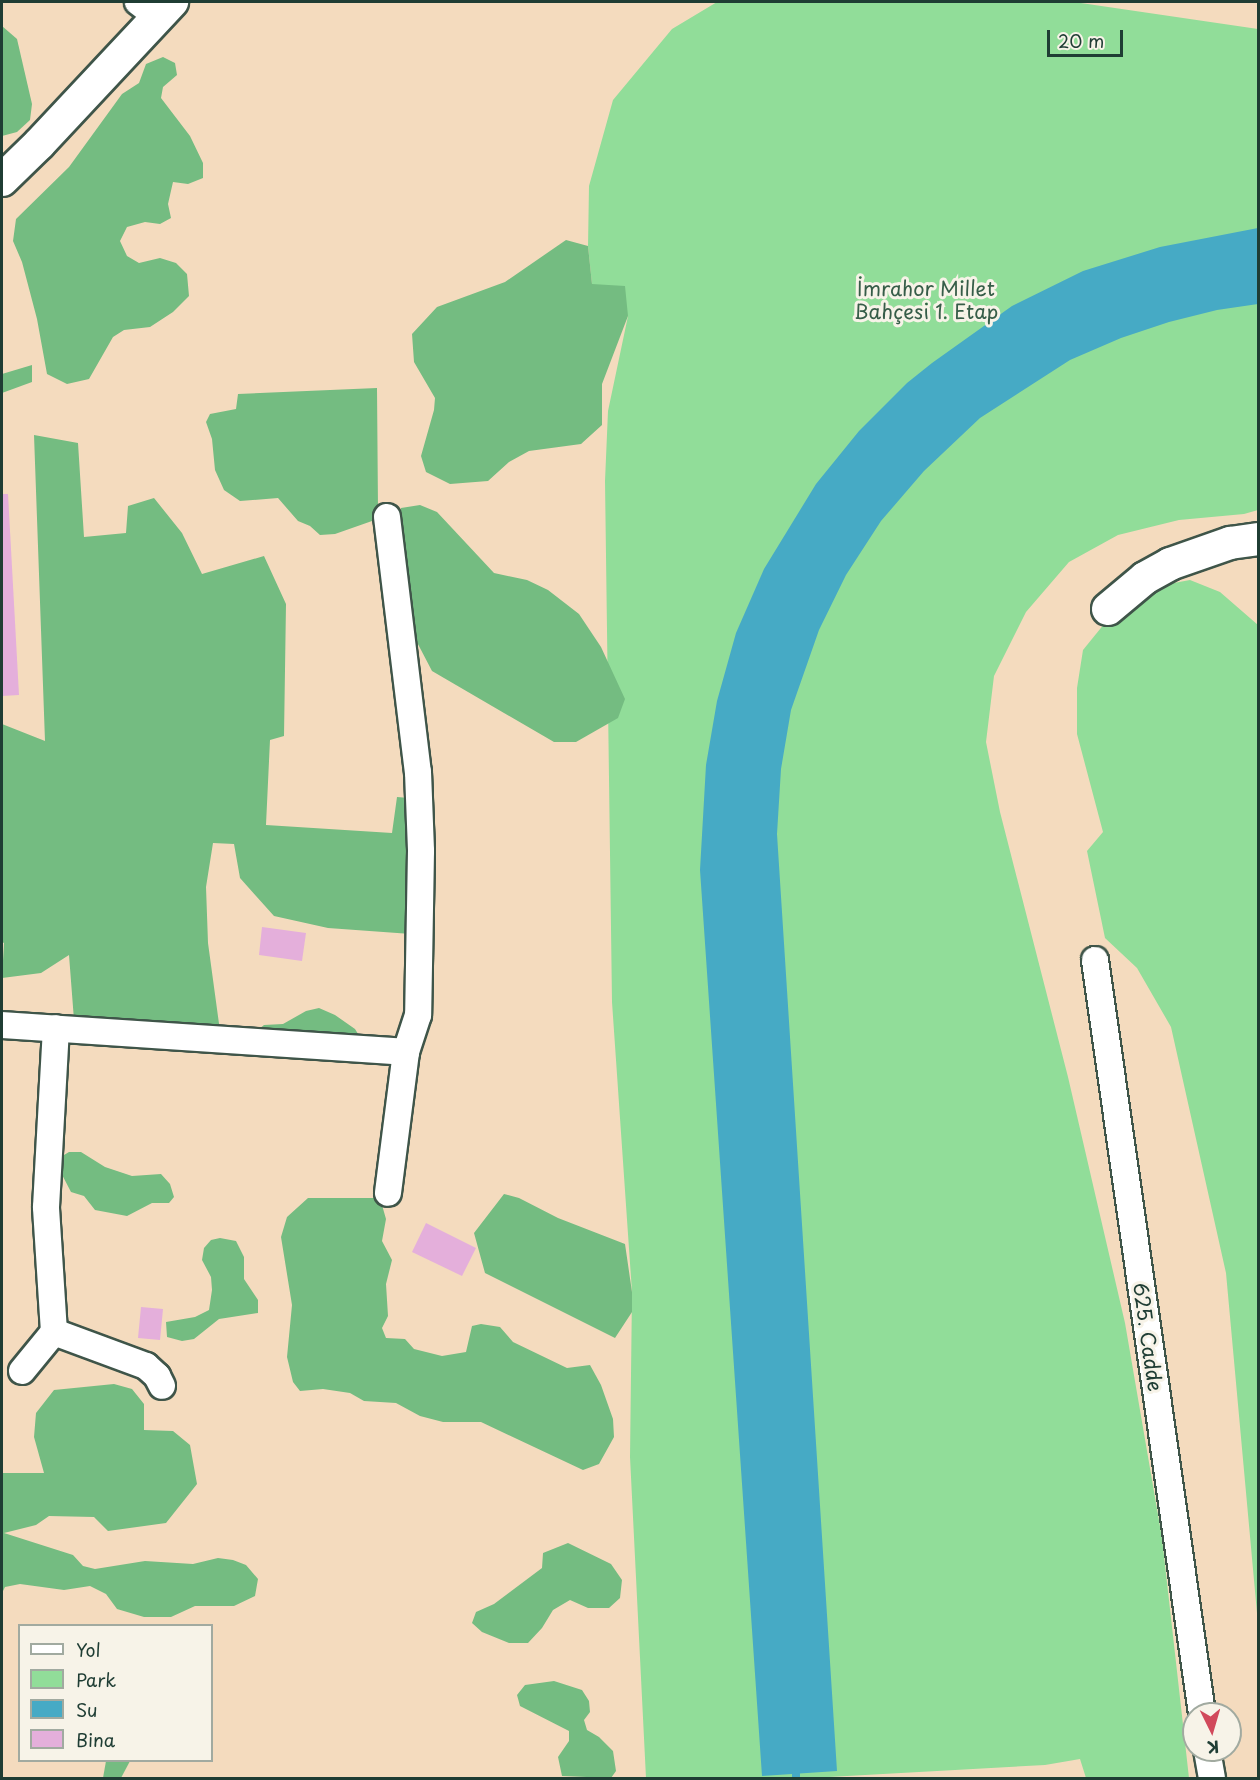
<!DOCTYPE html>
<meta charset="utf-8">
<style>
body{margin:0}
#map{position:relative;width:1260px;height:1780px;overflow:hidden;background:#f4dbbe;font-family:"Playpen Sans",sans-serif}
div>[style]{position:absolute}
.green>*{inset:0;background:#91dd99}
.forest>*{inset:0;background:#74bc81}
.water>*{inset:0;background:#46aac5}
.stream>*{height:8px;margin:-4px;padding:0 4px;transform-origin:4px;border-radius:4px;background:#46aac5}
.building>*{inset:0;background:#e4afdb}
.roads{filter:drop-shadow(2px 0 #3f5549) drop-shadow(-2px 0 #3f5549) drop-shadow(0 2px #3f5549) drop-shadow(0 -2px #3f5549)}
.minor>*{height:26px;margin:-13px;padding:0 13px;transform-origin:13px;border-radius:13px;background:#fff}
.tertiary>*{height:32px;margin:-16px;padding:0 16px;transform-origin:16px;border-radius:16px;background:#fff}
span{translate:-50% -50%;white-space:nowrap;text-align:center;line-height:1.15;-webkit-text-stroke:6px #f7f3e8;paint-order:stroke}
.park-label{font-size:20px;color:#365d48}
.street-label{font-size:20px;color:#1f3d34}
.frame{position:absolute;inset:0;border:3px solid #1f3d34;pointer-events:none}
.legend{position:absolute;left:18px;top:1624px;width:195px;height:138px;box-sizing:border-box;background:#f7f3e8;border:2px solid #a1aaa0;margin:0;padding:8px 10px;list-style:none;font-size:18px;color:#1f3d34}
.legend li{display:flex;align-items:center;gap:12px;height:30px}
.legend b{width:30px;border:2px solid #a1aaa0}
.north{position:absolute;left:1182px;top:1702px;width:60px;height:60px;box-sizing:border-box;background:#f7f3e8;border:2px solid #a1aaa0;border-radius:50%;rotate:175deg;font-size:16px;font-weight:700;line-height:24px;text-align:center;color:#1f3d34}
.north::after{content:'';display:block;margin:auto;width:21px;height:27px;background:#d1495b;clip-path:polygon(50% 0,100% 100%,50% 72%,0 100%)}
.scale{position:absolute;left:1047px;top:30px;width:76px;height:27px;box-sizing:border-box;border:3px solid #1f3d34;border-top:0;padding-left:8px;font-size:18px;line-height:21px;white-space:nowrap;color:#1f3d34;-webkit-text-stroke:4px #f7f3e8;paint-order:stroke}
</style>
<div id="map">
<div class="green">
<i style="clip-path:polygon(717px 2px,1074px 2px,1258px 29px,1258px 510px,1244px 514px,1179px 520px,1118px 535px,1069px 562px,1026px 612px,994px 676px,986px 742px,1000px 812px,1068px 1077px,1125px 1323px,1162px 1538px,1189px 1778px,1086px 1778px,1080px 1759px,1045px 1765px,811px 1778px,646px 1778px,630px 1457px,632px 1292px,612px 1002px,605px 481px,608px 411px,628px 316px,592px 284px,588px 246px,589px 186px,613px 100px,672px 29px)"></i>
<i style="clip-path:polygon(1190px 580px,1220px 592px,1258px 625px,1258px 1624px,1226px 1273px,1171px 1027px,1137px 968px,1105px 938px,1087px 851px,1103px 832px,1077px 734px,1077px 688px,1083px 650px,1109px 618px,1163px 585px)"></i>
</div>
<div class="forest">
<i style="clip-path:polygon(2px 26px,17px 39px,32px 104px,30px 120px,17px 132px,2px 136px)"></i>
<i style="clip-path:polygon(163px 57px,175px 63px,177px 75px,163px 87px,161px 98px,190px 136px,203px 163px,203px 178px,188px 184px,173px 182px,168px 204px,171px 218px,160px 224px,145px 222px,127px 227px,120px 241px,127px 256px,139px 263px,160px 258px,176px 263px,187px 274px,189px 296px,173px 312px,150px 327px,124px 330px,113px 337px,89px 379px,67px 384px,47px 374px,37px 319px,22px 262px,13px 241px,16px 219px,69px 167px,122px 94px,139px 83px,146px 64px)"></i>
<i style="clip-path:polygon(566px 240px,588px 246px,592px 284px,625px 286px,628px 316px,602px 384px,602px 425px,581px 444px,529px 451px,509px 462px,488px 481px,450px 484px,426px 472px,421px 456px,434px 410px,435px 398px,414px 362px,412px 334px,437px 307px,505px 282px)"></i>
<i style="clip-path:polygon(32px 365px,32px 382px,2px 393px,2px 374px)"></i>
<i style="clip-path:polygon(377px 388px,378px 509px,372px 521px,335px 534px,320px 535px,310px 526px,298px 521px,278px 498px,240px 501px,224px 490px,215px 470px,212px 439px,206px 422px,210px 414px,236px 409px,238px 394px)"></i>
<i style="clip-path:polygon(34px 435px,78px 443px,84px 537px,126px 533px,128px 506px,154px 498px,182px 533px,202px 574px,264px 556px,286px 604px,284px 736px,270px 740px,266px 825px,392px 833px,397px 797px,409px 798px,411px 934px,328px 928px,274px 916px,240px 878px,234px 844px,213px 843px,206px 887px,208px 943px,220px 1031px,74px 1020px,69px 955px,41px 973px,2px 978px,4px 943px,2px 942px,2px 724px,45px 741px)"></i>
<i style="clip-path:polygon(420px 505px,437px 512px,494px 573px,527px 580px,548px 590px,579px 614px,601px 647px,625px 699px,618px 718px,576px 742px,554px 742px,432px 671px,408px 625px,401px 589px,401px 508px)"></i>
<i style="clip-path:polygon(319px 1008px,335px 1015px,355px 1029px,363px 1042px,358px 1054px,342px 1063px,320px 1060px,306px 1051px,254px 1033px,264px 1025px,283px 1024px,306px 1011px)"></i>
<i style="clip-path:polygon(69px 1152px,81px 1152px,105px 1167px,132px 1176px,161px 1174px,170px 1184px,174px 1197px,169px 1203px,152px 1203px,127px 1216px,95px 1210px,84px 1196px,71px 1192px,58px 1167px,59px 1158px)"></i>
<i style="clip-path:polygon(504px 1194px,519px 1198px,558px 1218px,625px 1244px,632px 1292px,632px 1312px,615px 1338px,485px 1273px,474px 1233px)"></i>
<i style="clip-path:polygon(308px 1198px,380px 1198px,386px 1219px,382px 1241px,392px 1260px,386px 1284px,388px 1316px,382px 1328px,386px 1338px,405px 1339px,414px 1349px,442px 1356px,466px 1352px,472px 1326px,481px 1324px,500px 1327px,513px 1342px,567px 1368px,590px 1365px,601px 1385px,613px 1419px,614px 1437px,599px 1464px,583px 1470px,481px 1422px,443px 1422px,420px 1416px,396px 1403px,364px 1401px,350px 1393px,323px 1389px,300px 1391px,293px 1382px,287px 1357px,292px 1305px,281px 1237px,287px 1217px)"></i>
<i style="clip-path:polygon(220px 1238px,236px 1241px,244px 1257px,244px 1279px,258px 1300px,258px 1313px,219px 1319px,194px 1339px,182px 1341px,167px 1337px,166px 1322px,195px 1317px,209px 1310px,212px 1290px,211px 1277px,202px 1260px,204px 1248px,211px 1240px)"></i>
<i style="clip-path:polygon(114px 1384px,132px 1389px,144px 1404px,144px 1430px,173px 1431px,190px 1445px,197px 1484px,166px 1523px,108px 1531px,94px 1517px,49px 1516px,36px 1525px,4px 1533px,73px 1555px,83px 1566px,95px 1569px,145px 1561px,193px 1564px,218px 1558px,233px 1560px,246px 1565px,258px 1579px,255px 1596px,234px 1606px,195px 1606px,171px 1617px,144px 1617px,117px 1609px,106px 1594px,90px 1586px,64px 1590px,20px 1584px,5px 1587px,2px 1593px,2px 1473px,44px 1473px,34px 1437px,36px 1413px,54px 1390px)"></i>
<i style="clip-path:polygon(568px 1543px,611px 1564px,622px 1580px,620px 1598px,609px 1608px,588px 1608px,570px 1600px,553px 1610px,542px 1628px,528px 1643px,509px 1643px,482px 1632px,472px 1623px,476px 1612px,494px 1604px,542px 1568px,543px 1553px)"></i>
<i style="clip-path:polygon(554px 1681px,582px 1690px,589px 1701px,590px 1712px,584px 1720px,587px 1730px,599px 1737px,613px 1751px,616px 1771px,611px 1778px,562px 1776px,558px 1757px,569px 1741px,569px 1731px,520px 1706px,517px 1695px,525px 1685px)"></i>
<i style="clip-path:polygon(106px 1761px,130px 1761px,121px 1778px,103px 1778px)"></i>
</div>
<div class="water">
<i style="clip-path:polygon(1258px 228px,1258px 304px,1217px 310px,1169px 322px,1121px 338px,1070px 360px,980px 418px,924px 471px,881px 521px,846px 575px,819px 630px,791px 710px,781px 769px,777px 834px,837px 1771px,762px 1776px,700px 870px,706px 765px,717px 701px,736px 633px,764px 569px,816px 484px,859px 431px,907px 383px,932px 363px,1012px 306px,1083px 271px,1160px 247px)"></i>
</div>
<div class="stream">
<i style="left:796px;top:1778px;width:4px;rotate:-90deg"></i>
</div>
<div class="building">
<i style="clip-path:polygon(2px 494px,8px 494px,19px 695px,2px 696px)"></i>
<i style="clip-path:polygon(262px 927px,306px 933px,302px 961px,259px 955px)"></i>
<i style="clip-path:polygon(426px 1223px,476px 1248px,462px 1276px,412px 1252px)"></i>
<i style="clip-path:polygon(141px 1307px,163px 1309px,160px 1340px,138px 1338px)"></i>
</div>
<div class="roads">
<div class="minor">
<i style="left:138px;top:2px;width:25px;rotate:37deg"></i>
<i style="left:387px;top:517px;width:257px;rotate:83.1deg"></i>
<i style="left:418px;top:772px;width:79px;rotate:87.8deg"></i>
<i style="left:421px;top:851px;width:164px;rotate:91deg"></i>
<i style="left:418px;top:1015px;width:39px;rotate:108deg"></i>
<i style="left:406px;top:1052px;width:142px;rotate:97.3deg"></i>
<i style="left:1095px;top:960px;width:762px;rotate:81.92deg"></i>
<i style="left:2px;top:1025px;width:405px;rotate:3.8deg"></i>
<i style="left:54px;top:1332px;width:125px;rotate:-93.7deg"></i>
<i style="left:46px;top:1207px;width:179px;rotate:-86.8deg"></i>
<i style="left:22px;top:1371px;width:50px;rotate:-50.6deg"></i>
<i style="left:54px;top:1332px;width:98px;rotate:20.3deg"></i>
<i style="left:146px;top:1366px;width:15px;rotate:42deg"></i>
<i style="left:157px;top:1376px;width:11px;rotate:63deg"></i>
<i style="left:1207px;top:1750px;width:28px;rotate:80deg"></i>
</div>
<div class="tertiary">
<i style="left:2px;top:180px;width:52px;rotate:-44.2deg"></i>
<i style="left:39px;top:144px;width:195px;rotate:-46.9deg"></i>
<i style="left:1108px;top:609px;width:48px;rotate:-40deg"></i>
<i style="left:1145px;top:578px;width:29px;rotate:-29deg"></i>
<i style="left:1170px;top:564px;width:64px;rotate:-19.3deg"></i>
<i style="left:1230px;top:543px;width:28px;rotate:-8deg"></i>
</div>
</div>
<div class="park-label">
<span style="left:926px;top:300px">İmrahor Millet<br>Bahçesi 1. Etap</span>
</div>
<div class="street-label">
<span style="left:1148px;top:1337px;rotate:82deg">625. Cadde</span>
</div>
<div class="frame"></div>
<ul class="legend">
<li><b style="height:8px;background:#fff"></b>Yol</li>
<li><b style="height:16px;background:#91dd99"></b>Park</li>
<li><b style="height:16px;background:#46aac5"></b>Su</li>
<li><b style="height:16px;background:#e4afdb"></b>Bina</li>
</ul>
<div class="north">K</div>
<div class="scale">20 m</div>
</div>
